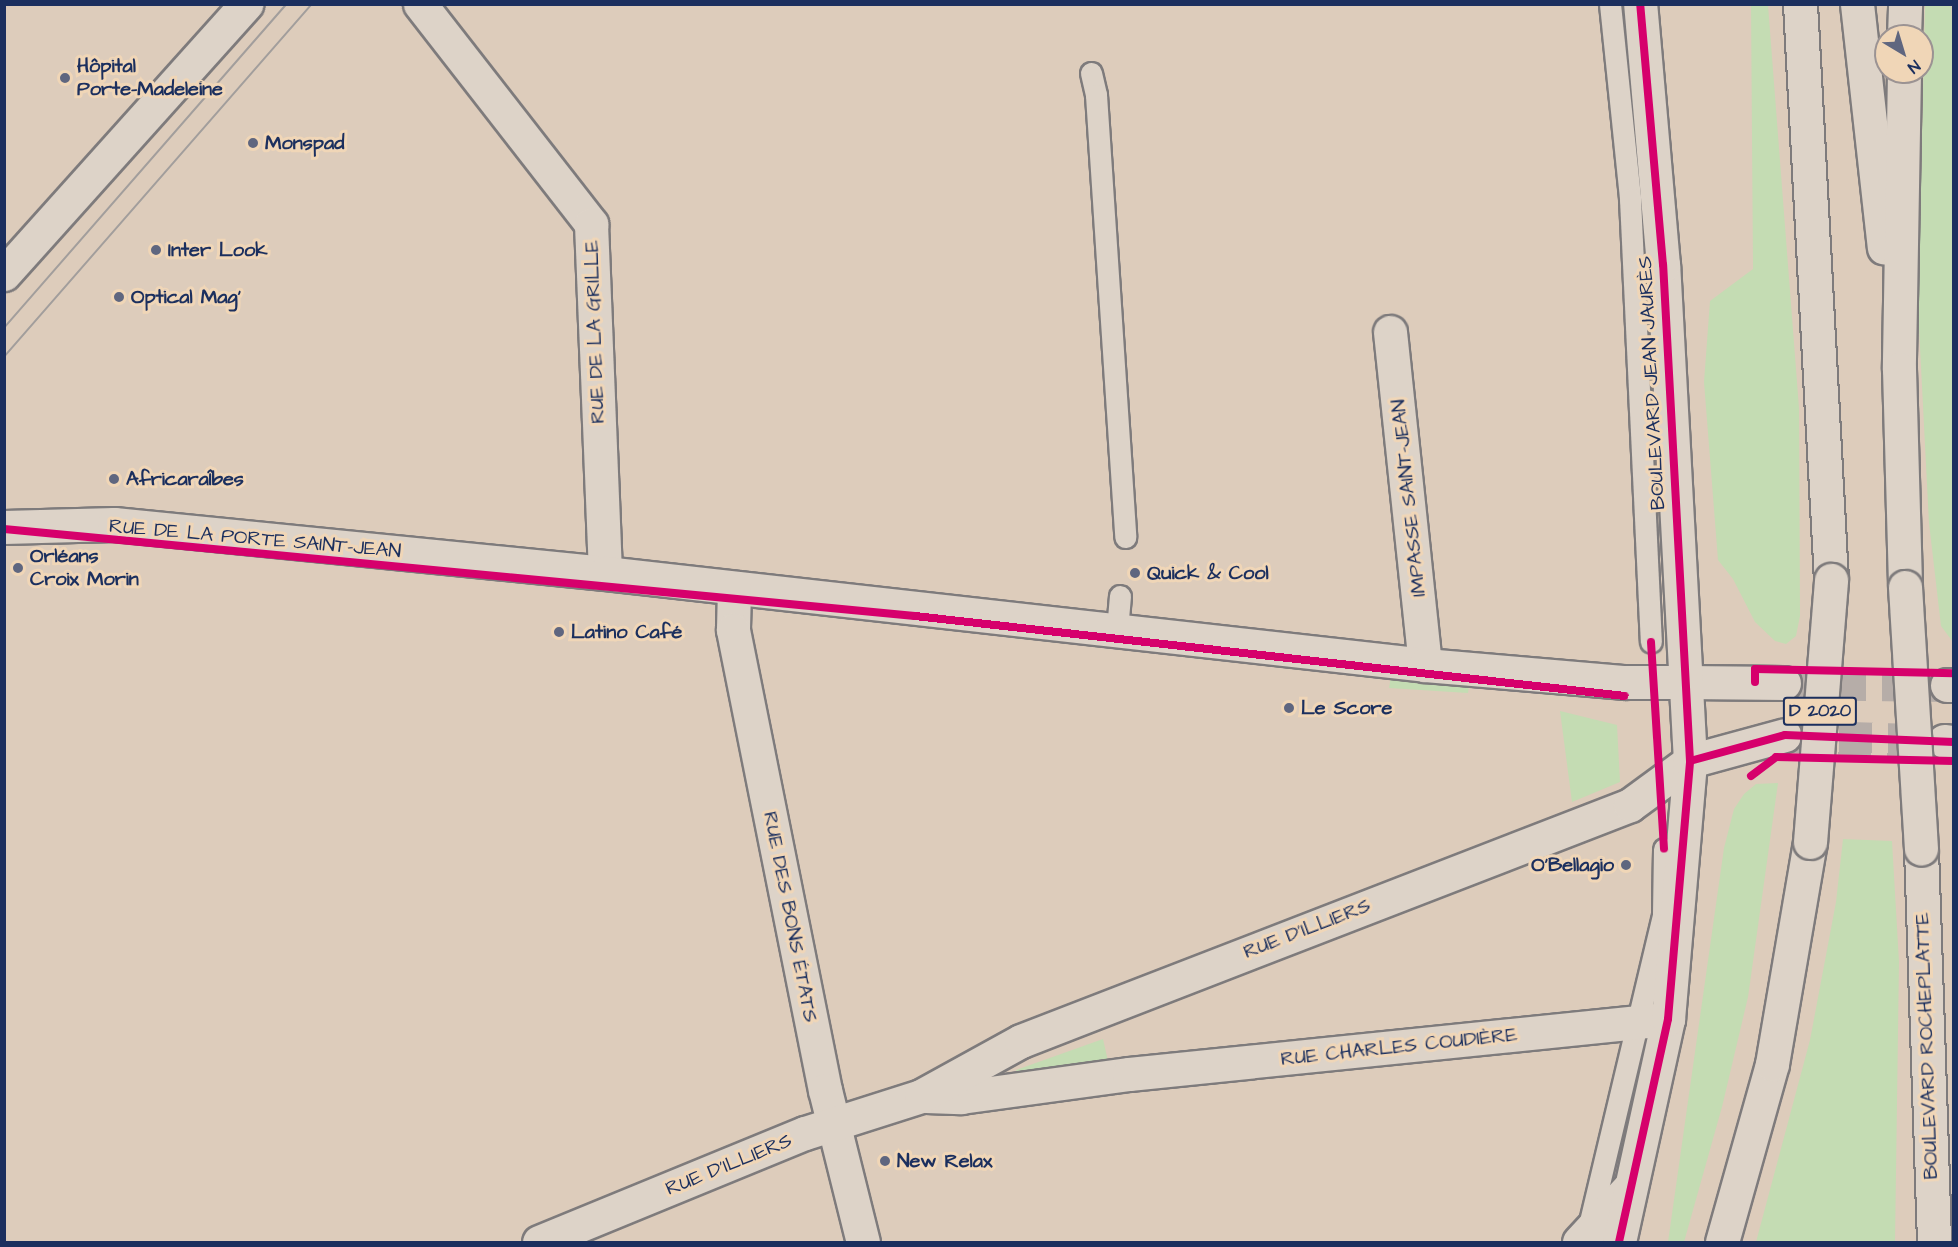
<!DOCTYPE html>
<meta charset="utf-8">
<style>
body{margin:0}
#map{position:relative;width:1958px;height:1247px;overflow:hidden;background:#dcb;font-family:"Architects Daughter",sans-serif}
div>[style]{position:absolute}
.green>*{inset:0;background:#c4dcb3}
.secondary-tunnel>*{height:33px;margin-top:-16.5px;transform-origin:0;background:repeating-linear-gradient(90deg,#b6ada8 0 33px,transparent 0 49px)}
.roads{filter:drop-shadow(2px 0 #7e7b7c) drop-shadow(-2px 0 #7e7b7c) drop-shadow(0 2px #7e7b7c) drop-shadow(0 -2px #7e7b7c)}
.lane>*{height:21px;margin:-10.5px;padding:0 10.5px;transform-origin:10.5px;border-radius:10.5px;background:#ddd3c8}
.street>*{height:33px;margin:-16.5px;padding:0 16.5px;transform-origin:16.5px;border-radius:16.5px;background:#ddd3c8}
.secondary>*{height:33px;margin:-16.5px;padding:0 16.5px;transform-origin:16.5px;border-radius:16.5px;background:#ddd3c8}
.primary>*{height:33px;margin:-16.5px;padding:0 16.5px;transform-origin:16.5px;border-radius:16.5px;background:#ddd3c8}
.tram>*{height:1.5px;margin:-0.75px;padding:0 0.75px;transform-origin:0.75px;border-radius:0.75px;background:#a29e9c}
.bridges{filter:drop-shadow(2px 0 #7e7b7c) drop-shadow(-2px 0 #7e7b7c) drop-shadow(0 2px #7e7b7c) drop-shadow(0 -2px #7e7b7c)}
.primary-bridge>*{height:33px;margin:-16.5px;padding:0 16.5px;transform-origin:16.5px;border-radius:16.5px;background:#ddd3c8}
.cycleway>*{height:8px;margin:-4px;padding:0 4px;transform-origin:4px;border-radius:4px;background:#d6006c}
.dots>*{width:16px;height:16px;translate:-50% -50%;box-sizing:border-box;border:3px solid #f0d6b7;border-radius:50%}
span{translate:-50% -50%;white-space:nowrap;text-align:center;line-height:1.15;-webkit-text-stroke:6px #f0d6b7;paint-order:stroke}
.shield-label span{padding:2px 4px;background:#f0d6b7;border:2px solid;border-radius:4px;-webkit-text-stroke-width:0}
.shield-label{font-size:18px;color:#1b2f5e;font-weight:700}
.poi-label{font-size:20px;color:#1b2f5e;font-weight:700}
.left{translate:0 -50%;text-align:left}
.right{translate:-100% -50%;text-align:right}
.street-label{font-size:20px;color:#1b2f5e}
.frame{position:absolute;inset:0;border:6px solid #1b2f5e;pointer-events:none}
.north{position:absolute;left:1874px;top:24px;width:60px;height:60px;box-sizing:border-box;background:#f0d6b7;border:2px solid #9b9393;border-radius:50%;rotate:142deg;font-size:16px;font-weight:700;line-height:24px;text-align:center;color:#1b2f5e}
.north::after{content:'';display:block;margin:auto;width:21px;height:27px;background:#5f667f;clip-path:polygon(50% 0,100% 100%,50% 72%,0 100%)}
</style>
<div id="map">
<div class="green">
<i style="clip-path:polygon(1751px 5px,1768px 5px,1799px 408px,1800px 616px,1796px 636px,1786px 644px,1775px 641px,1755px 622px,1733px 579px,1718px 560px,1704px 382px,1710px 301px,1753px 269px)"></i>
<i style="clip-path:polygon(1925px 5px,1951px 5px,1953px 43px,1953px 642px,1941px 626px,1929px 523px,1918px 308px)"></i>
<i style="clip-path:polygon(1391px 676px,1469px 686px,1468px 693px,1389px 688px)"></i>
<i style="clip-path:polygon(1560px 711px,1617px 725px,1620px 782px,1572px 802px)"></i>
<i style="clip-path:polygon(1778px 783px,1748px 997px,1722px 1107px,1684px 1242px,1668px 1242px,1724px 848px,1734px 809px,1744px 794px,1756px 784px)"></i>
<i style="clip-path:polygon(1843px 839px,1892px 841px,1899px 962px,1895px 1242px,1756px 1242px,1810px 1040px,1836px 902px)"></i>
<i style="clip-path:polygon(1103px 1039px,1108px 1061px,1017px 1073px,1016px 1070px)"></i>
</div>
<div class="secondary-tunnel">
<i style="left:1784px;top:683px;width:163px;rotate:0.7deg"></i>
<i style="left:1790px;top:736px;width:152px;rotate:1.9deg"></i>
</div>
<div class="roads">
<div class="lane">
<i style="left:1610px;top:4px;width:196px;rotate:84.1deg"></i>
<i style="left:1630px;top:199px;width:443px;rotate:87.3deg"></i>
<i style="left:1091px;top:73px;width:23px;rotate:77deg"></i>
<i style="left:1096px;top:95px;width:443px;rotate:86.2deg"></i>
<i style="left:1117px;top:630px;width:34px;rotate:-85deg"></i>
<i style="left:1588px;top:1230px;width:325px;rotate:-76.6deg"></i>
<i style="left:1663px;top:914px;width:65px;rotate:-89.1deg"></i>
</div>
<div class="street">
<i style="left:420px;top:4px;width:279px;rotate:52.1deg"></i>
<i style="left:591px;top:224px;width:349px;rotate:87.7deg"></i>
<i style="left:4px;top:274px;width:363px;rotate:-48.1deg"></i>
<i style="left:1390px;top:332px;width:335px;rotate:84deg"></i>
<i style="left:4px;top:527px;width:110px;rotate:-1.6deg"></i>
<i style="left:114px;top:524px;width:493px;rotate:5.7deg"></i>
<i style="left:605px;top:573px;width:825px;rotate:6.4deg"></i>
<i style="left:1425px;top:665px;width:201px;rotate:4.9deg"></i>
<i style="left:1625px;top:682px;width:62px"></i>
<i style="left:734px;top:588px;width:42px;rotate:91.4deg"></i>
<i style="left:733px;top:630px;width:469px;rotate:78.7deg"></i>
<i style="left:825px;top:1090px;width:157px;rotate:76deg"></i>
<i style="left:926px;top:1096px;width:35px;rotate:2deg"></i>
<i style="left:961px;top:1097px;width:170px;rotate:-7.8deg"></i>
<i style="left:1129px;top:1074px;width:542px;rotate:-5.83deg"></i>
<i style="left:539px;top:1242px;width:287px;rotate:-22.3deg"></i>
<i style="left:805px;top:1133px;width:122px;rotate:-17.7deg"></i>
<i style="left:921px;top:1096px;width:114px;rotate:-28.8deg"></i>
<i style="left:1021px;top:1041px;width:653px;rotate:-21.18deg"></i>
<i style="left:1630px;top:805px;width:74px;rotate:-36.3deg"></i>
<i style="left:1579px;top:1242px;width:75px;rotate:-47.2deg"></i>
</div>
<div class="secondary">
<i style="left:1687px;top:682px;width:97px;rotate:0.6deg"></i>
<i style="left:1947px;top:685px;width:7px"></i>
<i style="left:1944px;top:741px;width:10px;rotate:6deg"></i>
<i style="left:1690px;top:761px;width:98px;rotate:-15.3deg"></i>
<i style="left:1619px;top:1242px;width:228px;rotate:-77.6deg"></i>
<i style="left:1668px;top:1019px;width:259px;rotate:-85.1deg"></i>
<i style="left:1690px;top:761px;width:497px;rotate:-93.1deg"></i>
<i style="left:1663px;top:265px;width:262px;rotate:-95deg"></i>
</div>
<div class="primary">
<i style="left:1800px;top:4px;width:577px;rotate:86.92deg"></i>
<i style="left:1857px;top:4px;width:245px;rotate:83.7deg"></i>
<i style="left:1904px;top:36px;width:32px;rotate:-88deg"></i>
<i style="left:1904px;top:72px;width:297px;rotate:91deg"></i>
<i style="left:1899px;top:369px;width:218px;rotate:88.4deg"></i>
<i style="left:1921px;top:849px;width:393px;rotate:88.1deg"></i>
<i style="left:1722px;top:1242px;width:185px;rotate:-74.3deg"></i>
<i style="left:1772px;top:1064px;width:225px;rotate:-80.3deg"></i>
</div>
</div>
<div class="tram">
<i style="left:4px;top:328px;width:430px;rotate:-48.9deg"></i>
<i style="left:4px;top:357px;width:468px;rotate:-48.9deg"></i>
</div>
<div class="bridges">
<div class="primary-bridge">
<i style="left:1905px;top:587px;width:262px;rotate:86.5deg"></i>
<i style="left:1810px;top:842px;width:263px;rotate:-85.4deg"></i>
</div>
</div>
<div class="cycleway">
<i style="left:4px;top:529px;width:915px;rotate:5.46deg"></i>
<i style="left:915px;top:616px;width:714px;rotate:6.43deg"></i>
<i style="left:1651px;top:642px;width:207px;rotate:86.4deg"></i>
<i style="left:1755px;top:682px;width:13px;rotate:-90deg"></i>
<i style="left:1755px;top:669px;width:199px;rotate:1.2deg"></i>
<i style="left:1690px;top:761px;width:98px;rotate:-15.3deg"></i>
<i style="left:1785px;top:735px;width:169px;rotate:2.4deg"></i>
<i style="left:1751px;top:776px;width:31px;rotate:-37deg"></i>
<i style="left:1776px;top:757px;width:178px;rotate:1.3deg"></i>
<i style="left:1619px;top:1242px;width:228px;rotate:-77.6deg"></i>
<i style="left:1668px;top:1019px;width:259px;rotate:-85.1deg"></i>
<i style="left:1690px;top:761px;width:497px;rotate:-93.1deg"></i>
<i style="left:1663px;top:265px;width:262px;rotate:-95deg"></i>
</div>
<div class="dots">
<i style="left:65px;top:78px;background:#5f667f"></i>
<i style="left:253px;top:143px;background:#5f667f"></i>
<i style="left:156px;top:250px;background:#5f667f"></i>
<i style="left:119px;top:297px;background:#5f667f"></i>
<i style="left:114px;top:479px;background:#5f667f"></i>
<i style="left:18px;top:568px;background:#5f667f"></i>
<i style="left:1135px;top:573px;background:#5f667f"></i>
<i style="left:559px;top:632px;background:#5f667f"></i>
<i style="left:1289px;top:708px;background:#5f667f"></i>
<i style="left:1626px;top:865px;background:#5f667f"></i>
<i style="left:885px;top:1161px;background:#5f667f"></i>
</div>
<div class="shield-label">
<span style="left:1820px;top:711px">D 2020</span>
</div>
<div class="poi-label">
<span class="left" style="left:77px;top:78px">Hôpital<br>Porte-Madeleine</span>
<span class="left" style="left:265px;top:143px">Monspad</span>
<span class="left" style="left:168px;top:250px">Inter Look</span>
<span class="left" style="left:131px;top:297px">Optical Mag'</span>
<span class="left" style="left:126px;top:479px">AfricaraÎbes</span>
<span class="left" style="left:30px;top:568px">Orléans<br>Croix Morin</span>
<span class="left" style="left:1147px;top:573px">Quick &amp; Cool</span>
<span class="left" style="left:571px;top:632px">Latino Café</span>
<span class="left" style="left:1301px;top:708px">Le Score</span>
<span class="right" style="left:1614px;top:865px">O'Bellagio</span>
<span class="left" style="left:897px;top:1161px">New Relax</span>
</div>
<div class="street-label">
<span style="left:595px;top:332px;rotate:-92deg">RUE DE LA GRILLE</span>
<span style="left:1652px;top:383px;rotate:-93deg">BOULEVARD JEAN JAURÈS</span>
<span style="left:1409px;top:498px;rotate:-96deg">IMPASSE SAINT-JEAN</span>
<span style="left:255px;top:539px;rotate:5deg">RUE DE LA PORTE SAINT-JEAN</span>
<span style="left:790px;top:917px;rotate:79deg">RUE DES BONS ÉTATS</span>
<span style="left:1307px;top:929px;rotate:-21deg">RUE D'ILLIERS</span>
<span style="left:1927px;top:1046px;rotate:-92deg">BOULEVARD ROCHEPLATTE</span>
<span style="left:1399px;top:1047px;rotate:-6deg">RUE CHARLES COUDIÈRE</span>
<span style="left:729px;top:1165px;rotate:-22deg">RUE D'ILLIERS</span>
</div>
<div class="frame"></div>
<div class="north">N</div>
</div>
